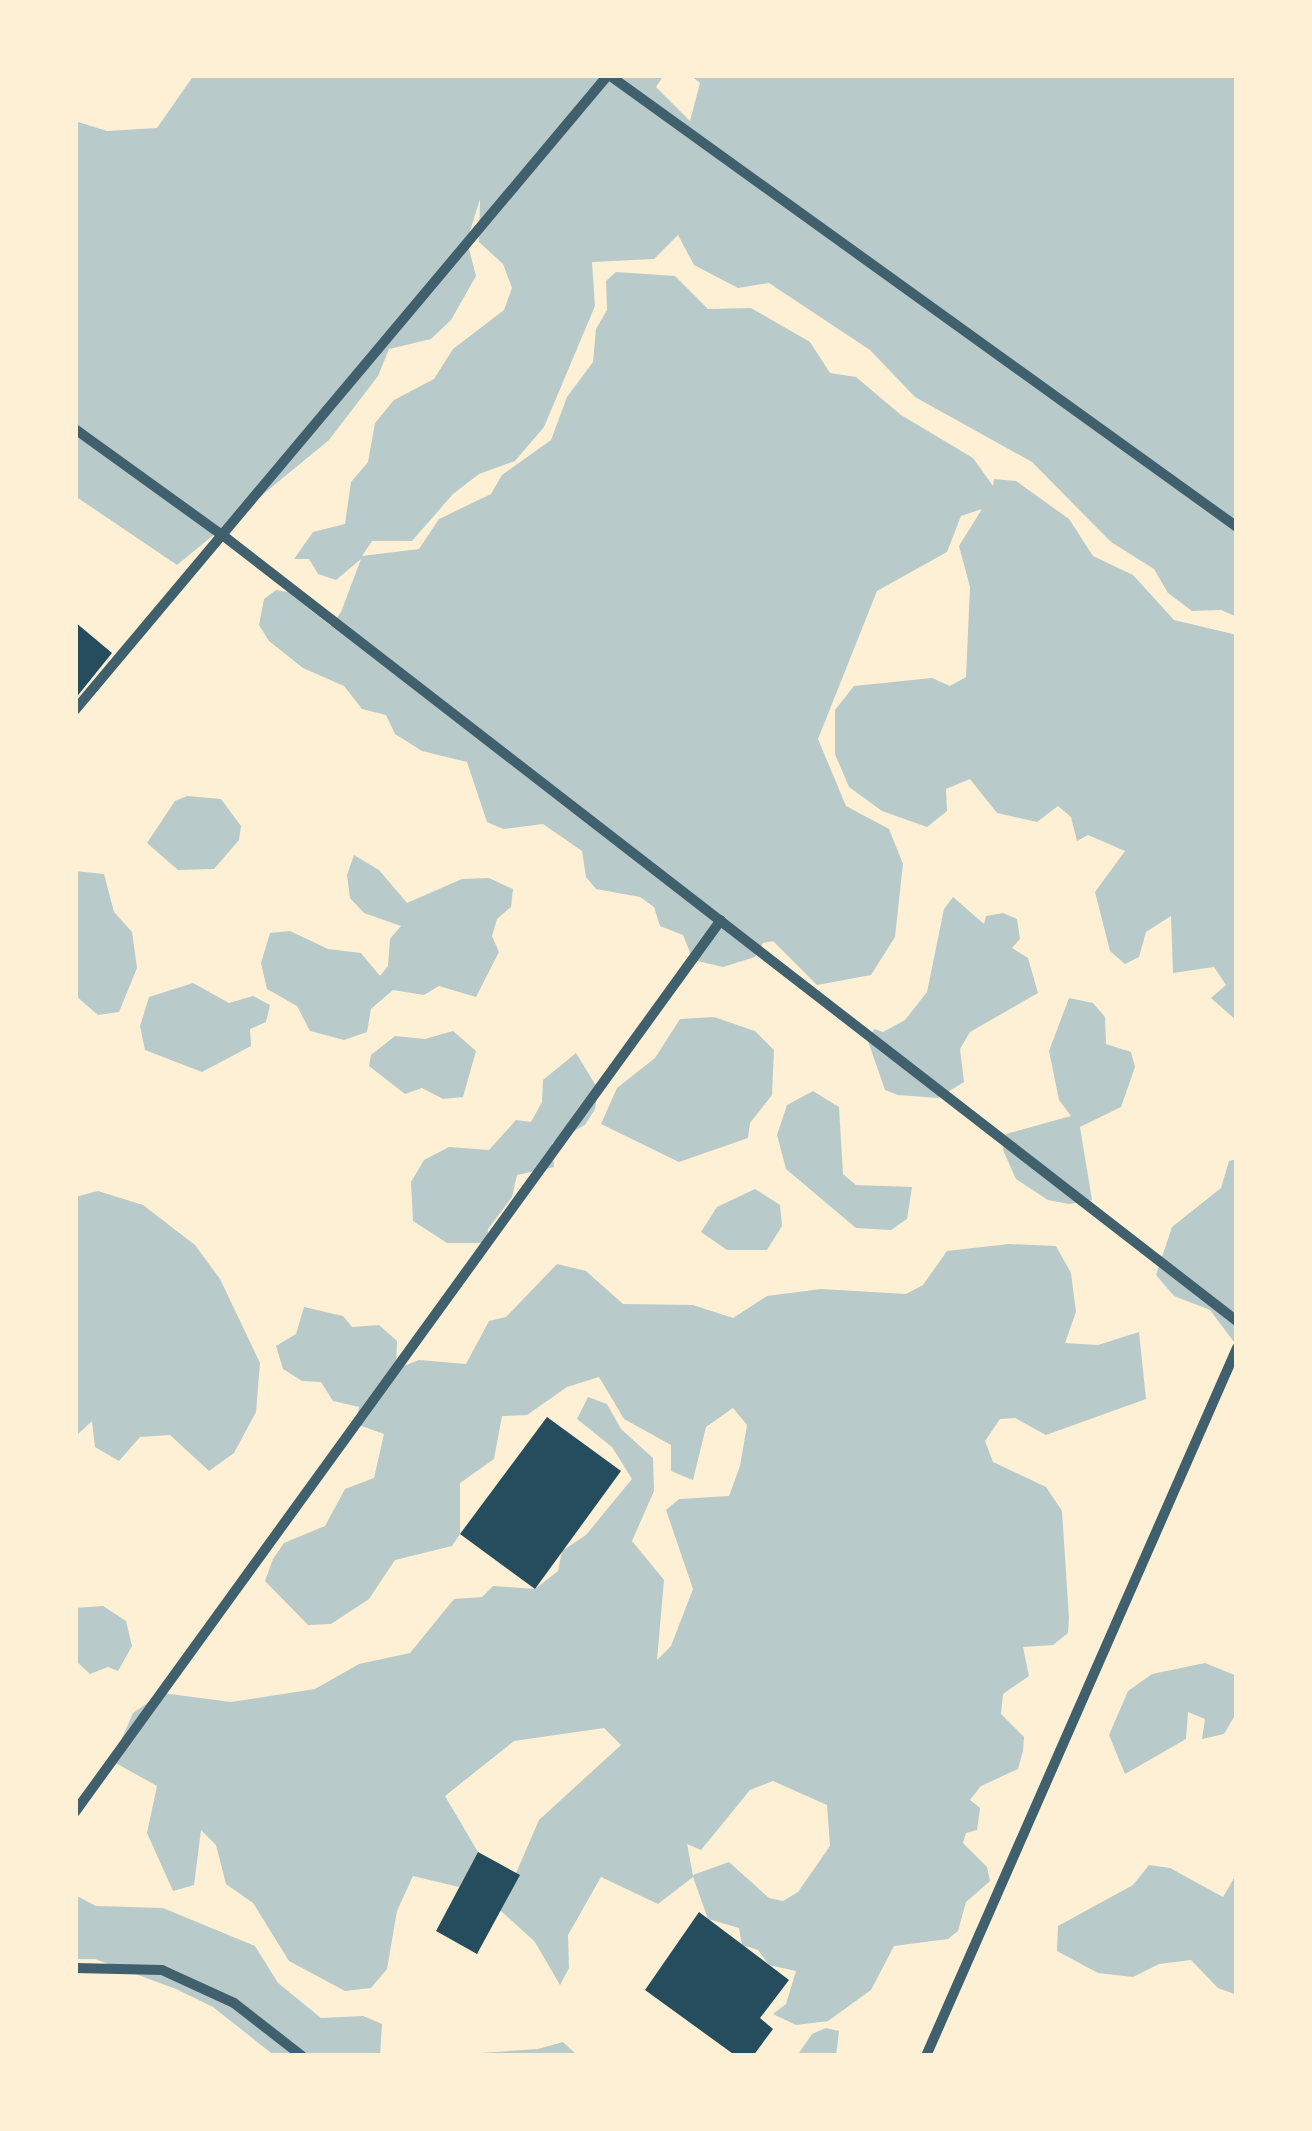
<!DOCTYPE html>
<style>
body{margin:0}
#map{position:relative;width:1312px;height:2131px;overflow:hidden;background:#fdf0d5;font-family:"IBM Plex Sans",sans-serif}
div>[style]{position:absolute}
.green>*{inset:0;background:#b9caca}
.building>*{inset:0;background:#264d5e}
.minor>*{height:10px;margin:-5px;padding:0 5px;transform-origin:5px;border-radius:5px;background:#3f606c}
span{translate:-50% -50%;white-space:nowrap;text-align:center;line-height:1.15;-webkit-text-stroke:10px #fdf0d5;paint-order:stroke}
.frame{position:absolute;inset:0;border:78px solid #fdf0d5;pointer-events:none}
</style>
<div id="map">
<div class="green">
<i style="clip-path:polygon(194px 75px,664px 75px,656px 87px,690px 121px,700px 83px,690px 75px,1237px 75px,1237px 617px,1221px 610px,1192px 611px,1168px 593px,1154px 569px,1111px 542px,1032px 462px,915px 397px,870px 350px,769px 283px,738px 288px,694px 265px,678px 235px,654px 259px,592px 262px,595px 306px,544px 427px,515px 461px,479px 474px,453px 494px,412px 541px,372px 541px,362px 556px,419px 549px,439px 519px,491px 494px,502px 475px,551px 440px,567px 397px,593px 362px,596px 329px,607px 310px,606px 281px,616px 272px,675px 276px,708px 309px,751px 308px,810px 342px,830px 373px,856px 377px,901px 415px,973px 458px,993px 486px,994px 479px,1016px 481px,1069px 519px,1093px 556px,1133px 575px,1174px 620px,1237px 635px,1237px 1021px,1211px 998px,1226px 985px,1214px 967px,1173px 973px,1171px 916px,1146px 932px,1139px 957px,1125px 964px,1110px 951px,1095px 892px,1125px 851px,1088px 835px,1077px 841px,1071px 817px,1058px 806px,1037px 822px,997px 813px,970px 779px,946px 789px,947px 811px,927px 827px,882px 811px,849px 787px,835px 754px,835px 710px,854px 686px,932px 678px,950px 686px,966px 677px,970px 587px,959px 546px,982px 509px,961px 516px,947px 552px,877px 591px,818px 739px,846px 806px,889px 829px,903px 864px,895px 937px,871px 975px,817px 985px,773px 941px,763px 943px,755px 957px,723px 967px,693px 960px,683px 935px,660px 926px,654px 907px,640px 897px,596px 889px,586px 877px,582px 851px,543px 824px,503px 829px,487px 822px,467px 762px,422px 751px,395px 734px,386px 715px,362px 709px,344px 686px,303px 668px,269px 641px,259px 625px,264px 599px,276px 590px,288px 592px,331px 626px,341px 612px,361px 559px,336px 580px,318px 574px,309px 559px,294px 559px,313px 532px,345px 524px,351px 482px,368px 462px,375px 423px,394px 400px,434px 379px,453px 349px,504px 310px,512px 288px,503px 264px,479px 242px,480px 199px,467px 241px,476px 276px,451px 320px,431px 339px,389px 349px,378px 376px,329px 440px,177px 565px,75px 496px,75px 121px,107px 131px,157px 128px)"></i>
<i style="clip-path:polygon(187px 796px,221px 799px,241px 826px,239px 840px,214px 869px,178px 870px,147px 843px,175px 801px)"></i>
<i style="clip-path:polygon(354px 855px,379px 870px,407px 903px,462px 879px,489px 878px,513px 889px,511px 907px,497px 919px,492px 936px,499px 952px,476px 997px,439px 986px,424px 995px,393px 990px,371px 1009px,367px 1032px,344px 1040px,310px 1031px,297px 1006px,267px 989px,261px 963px,270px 933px,290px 931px,328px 949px,361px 953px,380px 976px,388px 966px,390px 939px,401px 926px,364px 913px,350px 898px,347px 875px)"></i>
<i style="clip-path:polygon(75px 871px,104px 874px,114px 912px,132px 932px,137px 968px,119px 1012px,98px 1015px,75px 995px)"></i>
<i style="clip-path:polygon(953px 897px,984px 924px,986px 916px,1003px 913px,1017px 919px,1020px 939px,1012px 948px,1028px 958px,1038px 993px,970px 1032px,960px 1049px,964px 1082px,938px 1098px,898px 1095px,885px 1090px,868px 1041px,874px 1029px,883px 1032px,905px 1020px,927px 992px,944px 909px)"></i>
<i style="clip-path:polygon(193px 983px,229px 1003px,253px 996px,270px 1005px,266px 1022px,250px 1029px,251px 1046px,202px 1072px,145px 1050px,140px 1026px,149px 997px)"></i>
<i style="clip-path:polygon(1069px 998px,1093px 1003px,1105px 1017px,1106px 1044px,1131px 1052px,1135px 1067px,1121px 1107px,1080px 1127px,1092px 1200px,1069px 1204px,1048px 1200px,1016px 1179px,1003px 1150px,1006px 1134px,1071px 1116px,1059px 1100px,1049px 1051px)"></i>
<i style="clip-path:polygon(714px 1017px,755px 1031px,774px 1050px,772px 1095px,750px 1123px,748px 1138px,679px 1162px,601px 1124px,617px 1088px,655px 1058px,680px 1019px)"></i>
<i style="clip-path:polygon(453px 1031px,476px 1051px,463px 1097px,443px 1099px,422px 1088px,405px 1094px,369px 1066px,371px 1055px,395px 1036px,425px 1039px)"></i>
<i style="clip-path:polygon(576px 1053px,598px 1089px,595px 1109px,585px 1125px,552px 1143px,554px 1167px,517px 1175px,512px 1197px,488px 1229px,487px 1243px,447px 1243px,413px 1221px,411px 1182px,424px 1160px,449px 1147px,489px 1150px,516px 1120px,531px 1122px,542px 1102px,543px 1080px)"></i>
<i style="clip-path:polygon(813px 1091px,839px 1107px,843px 1174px,856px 1185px,912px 1187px,907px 1219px,891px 1230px,856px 1228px,786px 1169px,777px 1135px,787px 1105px)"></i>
<i style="clip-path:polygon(1237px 1159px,1237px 1346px,1210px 1310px,1174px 1296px,1156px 1275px,1172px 1227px,1221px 1188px,1229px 1161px)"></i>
<i style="clip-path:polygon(755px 1189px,780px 1205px,782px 1226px,767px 1250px,727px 1250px,701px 1232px,717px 1207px)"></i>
<i style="clip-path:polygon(98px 1191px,143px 1205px,195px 1245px,220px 1279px,260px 1363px,256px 1412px,234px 1453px,209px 1471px,170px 1435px,140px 1437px,119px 1461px,95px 1447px,92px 1421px,75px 1437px,75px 1197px)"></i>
<i style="clip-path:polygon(evenodd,1009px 1244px,1056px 1246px,1071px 1273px,1076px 1312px,1065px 1343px,1098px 1345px,1139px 1332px,1146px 1399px,1046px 1435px,1015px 1418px,1000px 1419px,985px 1441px,993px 1462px,1046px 1487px,1062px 1511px,1069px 1618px,1068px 1633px,1053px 1645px,1023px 1647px,1029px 1676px,1003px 1694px,1001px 1714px,1024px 1737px,1023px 1751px,1018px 1769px,981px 1786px,970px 1800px,980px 1808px,977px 1830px,966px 1833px,963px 1843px,987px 1867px,990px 1881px,966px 1902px,958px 1931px,948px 1939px,894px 1946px,871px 1990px,828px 2021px,796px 2025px,773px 2014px,786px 2004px,796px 1971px,769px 1965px,758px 1950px,742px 1945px,739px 1928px,708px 1919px,693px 1877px,658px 1904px,601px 1877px,568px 1935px,569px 1968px,560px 1985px,535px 1942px,500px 1910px,539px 1820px,621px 1745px,604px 1728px,514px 1741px,445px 1796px,478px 1852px,459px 1887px,413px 1876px,397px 1911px,387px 1969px,371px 1988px,345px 1991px,289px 1961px,253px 1903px,226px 1884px,216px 1845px,201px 1830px,194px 1885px,173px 1891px,147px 1833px,157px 1786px,112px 1761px,133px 1713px,162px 1693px,231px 1702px,315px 1689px,359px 1664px,410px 1653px,454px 1599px,482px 1597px,493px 1586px,535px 1589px,558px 1571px,562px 1551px,586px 1535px,632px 1479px,612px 1447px,577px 1419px,588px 1397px,607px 1404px,621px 1429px,653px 1458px,654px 1491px,632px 1541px,664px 1580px,657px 1660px,671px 1646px,693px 1589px,666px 1510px,679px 1499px,729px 1496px,740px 1466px,747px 1425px,733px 1408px,706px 1427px,693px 1480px,671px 1471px,671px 1445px,624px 1419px,599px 1377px,567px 1387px,527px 1415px,502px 1416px,494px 1459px,460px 1483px,460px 1534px,452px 1546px,395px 1560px,369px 1599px,331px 1624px,308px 1625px,265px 1581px,273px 1559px,284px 1543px,325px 1526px,345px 1489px,374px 1478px,384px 1434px,356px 1424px,359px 1407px,333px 1401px,321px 1382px,302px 1381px,283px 1369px,276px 1346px,296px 1334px,304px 1307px,343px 1316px,352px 1327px,379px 1325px,397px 1341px,396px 1369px,419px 1360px,466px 1364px,489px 1321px,506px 1317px,557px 1264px,586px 1271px,623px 1304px,693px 1305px,733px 1318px,767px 1296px,821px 1289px,906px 1294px,923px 1285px,947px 1251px,1009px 1244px,773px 1781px,827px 1805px,830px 1846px,798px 1892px,783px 1901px,769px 1898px,729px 1862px,693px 1875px,687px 1844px,701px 1850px,750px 1790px,773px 1781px)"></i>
<i style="clip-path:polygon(103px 1606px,126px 1621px,132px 1646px,118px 1671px,108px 1667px,90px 1674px,75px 1660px,75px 1608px)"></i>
<i style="clip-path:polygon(1205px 1663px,1237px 1676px,1237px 1712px,1224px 1734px,1202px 1739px,1205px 1719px,1188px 1712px,1186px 1739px,1125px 1774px,1109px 1735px,1128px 1691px,1152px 1674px)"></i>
<i style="clip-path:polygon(1149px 1865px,1170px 1868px,1223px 1897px,1237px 1873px,1237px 1995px,1218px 1988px,1191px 1960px,1159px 1964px,1133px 1977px,1098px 1973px,1057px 1951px,1058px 1926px,1133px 1885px)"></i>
<i style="clip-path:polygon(75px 1895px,96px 1906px,163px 1908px,255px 1946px,278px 1983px,321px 2018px,363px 2016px,382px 2024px,380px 2056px,275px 2056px,213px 2007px,176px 1989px,95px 1959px,75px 1959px)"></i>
<i style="clip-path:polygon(826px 2028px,839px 2031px,836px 2056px,797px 2056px,812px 2034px)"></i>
<i style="clip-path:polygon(563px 2042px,578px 2056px,434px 2056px,538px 2049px)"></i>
</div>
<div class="building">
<i style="clip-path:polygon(75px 622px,112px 653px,75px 699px)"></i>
<i style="clip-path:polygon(547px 1417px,621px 1471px,535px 1589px,460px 1534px)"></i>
<i style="clip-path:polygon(478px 1852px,520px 1875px,477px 1954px,436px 1931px)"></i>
<i style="clip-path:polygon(699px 1912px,789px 1980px,760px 2018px,773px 2029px,753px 2056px,736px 2056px,645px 1990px)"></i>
</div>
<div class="minor">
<i style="left:609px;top:75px;width:774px;rotate:35.74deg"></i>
<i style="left:75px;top:429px;width:185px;rotate:35.8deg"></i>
<i style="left:225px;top:537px;width:1280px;rotate:37.77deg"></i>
<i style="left:75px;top:710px;width:829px;rotate:-49.99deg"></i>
<i style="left:75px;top:1812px;width:1101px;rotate:-54.09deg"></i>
<i style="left:75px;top:1968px;width:87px;rotate:1.3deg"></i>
<i style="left:162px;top:1970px;width:79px;rotate:24.6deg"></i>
<i style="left:234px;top:2003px;width:86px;rotate:37.9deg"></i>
<i style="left:926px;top:2056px;width:773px;rotate:-66.29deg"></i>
</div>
<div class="frame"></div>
</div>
